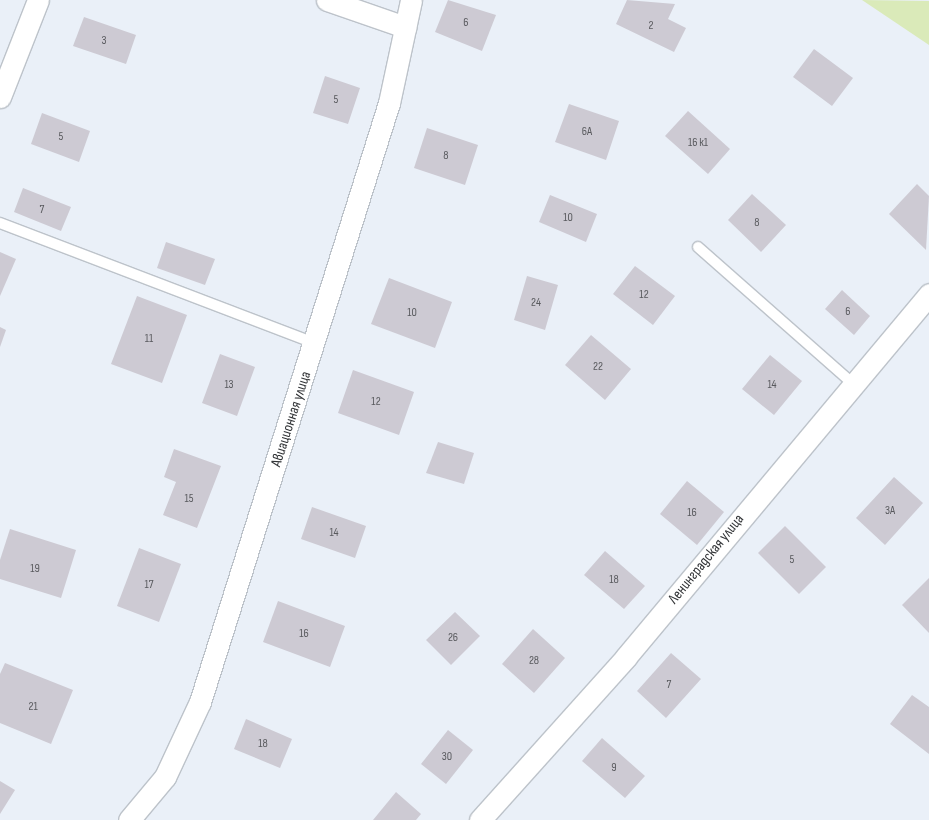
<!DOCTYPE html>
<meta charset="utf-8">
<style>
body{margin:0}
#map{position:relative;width:929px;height:820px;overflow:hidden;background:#eaf0f8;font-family:"Sofia Sans Condensed",sans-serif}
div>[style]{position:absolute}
.green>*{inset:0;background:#daeab9}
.building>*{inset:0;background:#cdcad3}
.roads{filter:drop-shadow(1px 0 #bdc3ca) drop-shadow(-1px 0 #bdc3ca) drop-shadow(0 1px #bdc3ca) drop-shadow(0 -1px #bdc3ca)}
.service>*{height:10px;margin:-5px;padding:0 5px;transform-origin:5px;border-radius:5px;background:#fff}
.minor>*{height:21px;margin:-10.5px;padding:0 10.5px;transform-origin:10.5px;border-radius:10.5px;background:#fff}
span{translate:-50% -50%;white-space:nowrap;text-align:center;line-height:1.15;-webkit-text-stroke:4px #fff;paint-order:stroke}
.number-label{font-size:12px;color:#595a5e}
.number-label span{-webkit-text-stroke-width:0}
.street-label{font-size:15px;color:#323437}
</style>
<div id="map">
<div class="green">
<i style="clip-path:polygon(862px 0,929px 1px,929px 45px)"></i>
</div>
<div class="building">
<i style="clip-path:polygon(448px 0,496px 15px,482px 51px,435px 32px)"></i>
<i style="clip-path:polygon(627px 0,675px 4px,668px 19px,686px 28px,674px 52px,616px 24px)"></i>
<i style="clip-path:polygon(84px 17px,136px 35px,126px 64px,73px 46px)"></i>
<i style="clip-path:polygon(814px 49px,853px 78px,832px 106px,793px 77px)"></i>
<i style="clip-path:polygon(325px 76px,360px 88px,348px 124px,313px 113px)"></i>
<i style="clip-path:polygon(569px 104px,619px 121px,606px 160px,555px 142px)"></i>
<i style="clip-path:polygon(688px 111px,730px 149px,708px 174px,665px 136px)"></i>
<i style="clip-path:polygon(42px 113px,90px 131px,79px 162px,31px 144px)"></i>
<i style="clip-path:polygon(427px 128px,478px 145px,465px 185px,414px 168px)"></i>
<i style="clip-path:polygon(917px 184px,929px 196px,926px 250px,889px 214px)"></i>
<i style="clip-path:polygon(23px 188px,71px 207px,61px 231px,14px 212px)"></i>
<i style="clip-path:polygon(752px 194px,786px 225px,761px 252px,728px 220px)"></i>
<i style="clip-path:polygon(550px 195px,597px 214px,586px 242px,539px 222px)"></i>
<i style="clip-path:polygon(166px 242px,215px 259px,205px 285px,157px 268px)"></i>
<i style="clip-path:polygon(0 252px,16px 259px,0 296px)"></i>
<i style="clip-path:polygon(635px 266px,675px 296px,653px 325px,613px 294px)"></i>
<i style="clip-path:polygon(527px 276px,558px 285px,545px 330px,514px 320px)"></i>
<i style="clip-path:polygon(389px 278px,452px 302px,435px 348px,371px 324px)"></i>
<i style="clip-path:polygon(842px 290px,870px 316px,854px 335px,825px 309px)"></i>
<i style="clip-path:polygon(137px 296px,187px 315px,162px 383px,111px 364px)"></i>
<i style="clip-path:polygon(0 327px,6px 330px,0 347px)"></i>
<i style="clip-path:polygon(591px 335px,631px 369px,605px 400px,565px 365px)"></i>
<i style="clip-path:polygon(220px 354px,255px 367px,237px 416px,202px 403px)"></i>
<i style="clip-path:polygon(770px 355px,802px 381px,774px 415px,742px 389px)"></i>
<i style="clip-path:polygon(353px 370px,414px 392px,399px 435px,338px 413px)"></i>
<i style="clip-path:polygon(438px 442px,474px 453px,464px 484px,426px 473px)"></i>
<i style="clip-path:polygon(174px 449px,221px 466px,197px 528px,163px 515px,176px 482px,164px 477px)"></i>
<i style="clip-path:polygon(894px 477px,923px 503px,885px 545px,856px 518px)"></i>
<i style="clip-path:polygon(687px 481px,724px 512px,697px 545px,660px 514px)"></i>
<i style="clip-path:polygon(312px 507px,366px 526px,355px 558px,301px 539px)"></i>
<i style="clip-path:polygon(785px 526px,826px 567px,799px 594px,758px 553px)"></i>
<i style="clip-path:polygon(10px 529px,76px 550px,61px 598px,0 579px,0 560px)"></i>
<i style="clip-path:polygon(139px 548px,181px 564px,159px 622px,117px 606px)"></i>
<i style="clip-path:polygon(605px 551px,645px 586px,624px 609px,584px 575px)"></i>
<i style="clip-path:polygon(929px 578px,929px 633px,902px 605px)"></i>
<i style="clip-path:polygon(278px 601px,345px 626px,330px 667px,263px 642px)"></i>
<i style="clip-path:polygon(455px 612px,480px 636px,451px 665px,426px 640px)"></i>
<i style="clip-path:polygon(533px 629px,565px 658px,534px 693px,502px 664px)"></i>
<i style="clip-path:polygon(671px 653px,701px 679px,666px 718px,637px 691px)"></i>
<i style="clip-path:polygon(5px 663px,73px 690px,51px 744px,0 723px,0 674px)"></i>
<i style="clip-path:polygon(912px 695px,929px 707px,929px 754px,890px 724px)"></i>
<i style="clip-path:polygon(246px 719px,292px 739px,280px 768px,234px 749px)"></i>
<i style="clip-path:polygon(448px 730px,473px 750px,446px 784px,421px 764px)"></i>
<i style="clip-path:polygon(602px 738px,645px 776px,625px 798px,582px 761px)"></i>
<i style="clip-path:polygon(0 781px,15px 790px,0 814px)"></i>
<i style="clip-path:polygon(396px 792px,421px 814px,416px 820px,373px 820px)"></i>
</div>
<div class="roads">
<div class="service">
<i style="left:0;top:223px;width:337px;rotate:20.9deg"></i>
<i style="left:698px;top:247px;width:204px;rotate:41.4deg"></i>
</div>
<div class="minor">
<i style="left:327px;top:0;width:83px;rotate:19.1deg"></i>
<i style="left:0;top:97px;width:104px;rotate:-68.6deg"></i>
<i style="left:129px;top:820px;width:56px;rotate:-50.1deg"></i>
<i style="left:165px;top:777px;width:83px;rotate:-65deg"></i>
<i style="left:200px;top:702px;width:628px;rotate:-72.49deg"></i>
<i style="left:389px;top:103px;width:105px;rotate:-77.9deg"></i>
<i style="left:480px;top:820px;width:219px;rotate:-48.1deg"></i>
<i style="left:626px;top:657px;width:473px;rotate:-50.1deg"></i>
</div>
</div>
<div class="number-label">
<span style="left:466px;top:23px">6</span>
<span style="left:651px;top:26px">2</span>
<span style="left:104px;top:41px">3</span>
<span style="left:336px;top:100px">5</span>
<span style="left:587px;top:132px">6А</span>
<span style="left:61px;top:137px">5</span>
<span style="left:698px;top:143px">16 к1</span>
<span style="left:446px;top:156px">8</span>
<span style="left:42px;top:210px">7</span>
<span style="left:568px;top:218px">10</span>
<span style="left:757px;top:223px">8</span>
<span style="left:644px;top:295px">12</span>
<span style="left:536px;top:303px">24</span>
<span style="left:848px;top:312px">6</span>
<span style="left:412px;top:313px">10</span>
<span style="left:149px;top:339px">11</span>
<span style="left:598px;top:367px">22</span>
<span style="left:229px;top:385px">13</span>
<span style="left:772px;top:385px">14</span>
<span style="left:376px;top:402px">12</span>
<span style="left:189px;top:499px">15</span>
<span style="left:890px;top:511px">3А</span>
<span style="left:692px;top:513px">16</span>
<span style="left:334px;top:533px">14</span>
<span style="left:792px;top:560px">5</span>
<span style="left:35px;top:569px">19</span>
<span style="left:614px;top:580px">18</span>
<span style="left:149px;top:585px">17</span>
<span style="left:304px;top:634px">16</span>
<span style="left:453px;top:638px">26</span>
<span style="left:534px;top:661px">28</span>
<span style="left:669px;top:685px">7</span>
<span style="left:33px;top:707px">21</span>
<span style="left:263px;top:744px">18</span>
<span style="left:447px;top:757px">30</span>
<span style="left:614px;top:768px">9</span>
</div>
<div class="street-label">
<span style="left:291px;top:419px;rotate:-72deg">Авиационная улица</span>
<span style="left:706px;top:559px;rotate:-51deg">Ленинградская улица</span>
</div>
</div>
